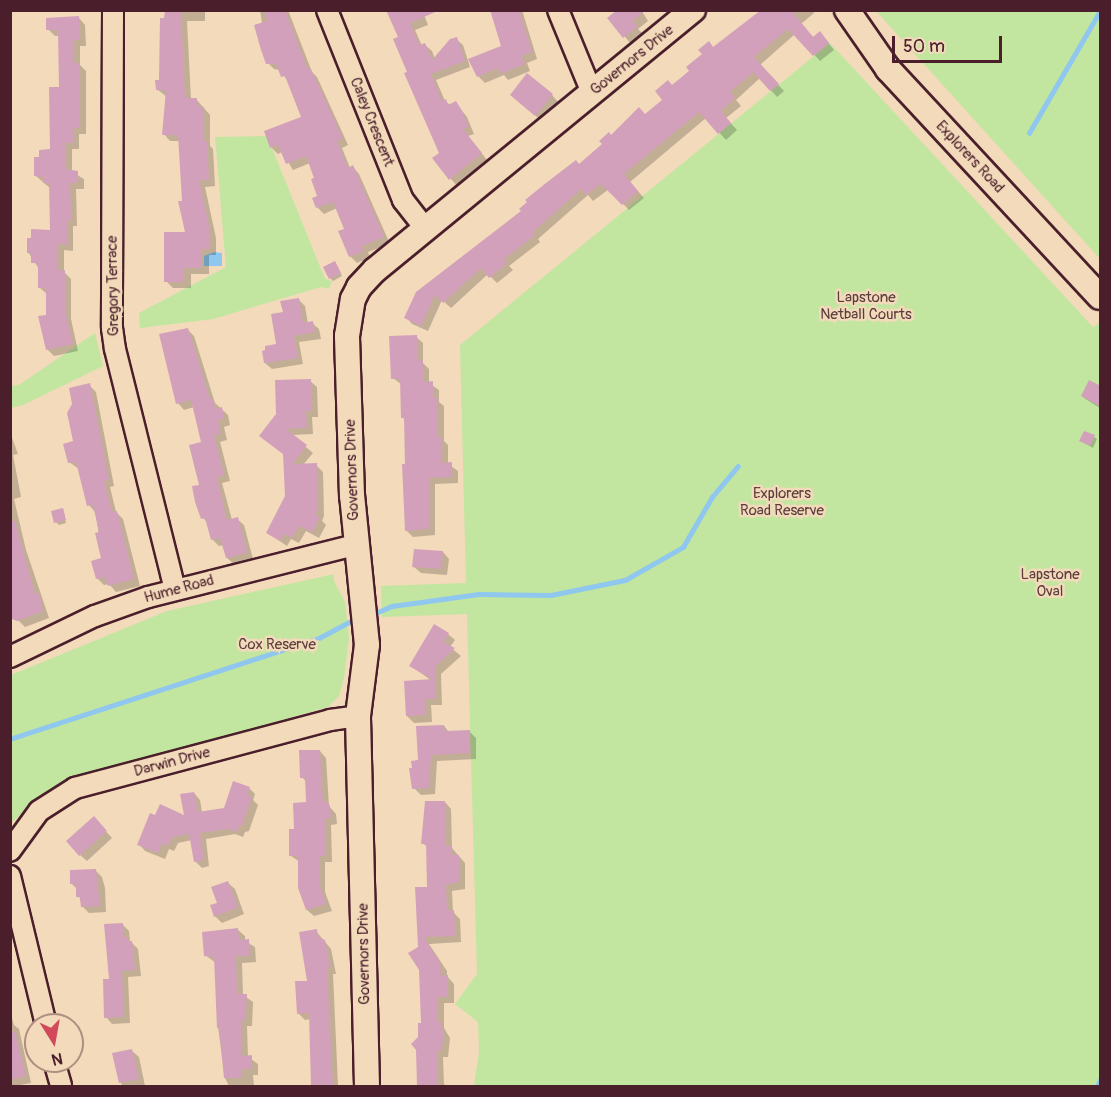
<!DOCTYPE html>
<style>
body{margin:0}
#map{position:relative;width:1111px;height:1097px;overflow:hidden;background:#f2daba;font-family:Pangolin,sans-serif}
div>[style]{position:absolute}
.green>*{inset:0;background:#c2e6a0}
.water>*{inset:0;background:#90c7ee}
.shadow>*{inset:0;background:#0003}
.stream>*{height:4.5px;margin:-2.25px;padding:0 2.25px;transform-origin:2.25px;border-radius:2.25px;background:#90c7ee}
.building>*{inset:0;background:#d3a0bb}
.roads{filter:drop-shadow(2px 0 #4a1f2b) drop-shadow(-2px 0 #4a1f2b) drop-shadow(0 2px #4a1f2b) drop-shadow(0 -2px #4a1f2b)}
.minor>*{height:20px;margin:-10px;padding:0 10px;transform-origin:10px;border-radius:10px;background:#f2daba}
.major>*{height:24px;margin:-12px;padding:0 12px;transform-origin:12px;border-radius:12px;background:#f2daba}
span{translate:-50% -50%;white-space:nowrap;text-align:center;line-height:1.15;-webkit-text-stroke:5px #f2daba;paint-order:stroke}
.street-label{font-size:15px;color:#4a1f2b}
.park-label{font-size:15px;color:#5c3d3d}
.frame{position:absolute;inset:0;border:12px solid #4a1f2b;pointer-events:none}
.north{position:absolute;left:24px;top:1013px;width:60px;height:60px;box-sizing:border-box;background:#f2daba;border:2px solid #af8f81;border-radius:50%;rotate:169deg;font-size:16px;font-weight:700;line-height:24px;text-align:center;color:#4a1f2b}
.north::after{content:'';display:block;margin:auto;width:21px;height:27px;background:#d1495b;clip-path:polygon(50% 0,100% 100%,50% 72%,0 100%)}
.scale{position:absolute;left:892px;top:36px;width:110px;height:27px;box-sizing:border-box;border:3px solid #4a1f2b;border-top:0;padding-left:8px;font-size:18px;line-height:21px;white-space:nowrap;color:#4a1f2b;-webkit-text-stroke:4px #f2daba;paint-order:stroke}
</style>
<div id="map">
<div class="green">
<i style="clip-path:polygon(876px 11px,1100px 11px,1100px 259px)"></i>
<i style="clip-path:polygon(830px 43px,1093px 327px,1100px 323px,1100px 1086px,474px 1086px,479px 1052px,478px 1022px,455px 1004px,477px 974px,467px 614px,382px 617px,381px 586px,466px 583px,460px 345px)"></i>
<i style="clip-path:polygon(267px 136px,325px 279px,332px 281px,329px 289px,321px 287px,213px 319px,140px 328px,139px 313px,226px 267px,215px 137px)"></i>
<i style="clip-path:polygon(95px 333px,103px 366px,23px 405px,11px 408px,11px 386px,19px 385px)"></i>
<i style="clip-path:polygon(334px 574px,334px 581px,345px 602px,349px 638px,344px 678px,339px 696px,328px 707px,70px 780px,44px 793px,11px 823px,11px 675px,167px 611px)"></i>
</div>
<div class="water">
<i style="clip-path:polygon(214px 252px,222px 253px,222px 266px,204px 266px,204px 256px)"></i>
</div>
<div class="shadow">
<i style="clip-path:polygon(166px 10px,205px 10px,205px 21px,187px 21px,191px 99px,196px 99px,210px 115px,210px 146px,213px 149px,215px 186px,205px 187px,216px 238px,216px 255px,209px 255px,209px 274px,191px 274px,191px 288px,173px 288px,166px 281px,187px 234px,180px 141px,170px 141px,164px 134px,167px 97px,158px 90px)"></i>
<i style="clip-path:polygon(260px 10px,288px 10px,312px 72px,317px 77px,348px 145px,342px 148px,350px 168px,353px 167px,359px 174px,390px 244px,368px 252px,370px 257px,357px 263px,350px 256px,346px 230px,337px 208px,324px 214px,318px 208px,314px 199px,319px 196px,310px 163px,293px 170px,282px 152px,278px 154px,272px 148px,265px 132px,303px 118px,289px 83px,280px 70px,274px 69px,268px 63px)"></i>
<i style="clip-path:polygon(390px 10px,422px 10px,428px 25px,415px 30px,422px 46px,425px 45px,432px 51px,435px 59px,456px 39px,463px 45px,470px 67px,436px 80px,445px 101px,450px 105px,456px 103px,467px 117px,474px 134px,468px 136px,487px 160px,457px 186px,434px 159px,441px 153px,409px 73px)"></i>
<i style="clip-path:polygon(491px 10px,522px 10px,537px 59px,527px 63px,530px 71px,508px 80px,504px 75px,485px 83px,478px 76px,503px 47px)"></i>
<i style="clip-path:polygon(641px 10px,648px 21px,638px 29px,643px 34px,631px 44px,609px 18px)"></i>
<i style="clip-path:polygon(762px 10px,813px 10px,814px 13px,801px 24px,814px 38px,826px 40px,834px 50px,820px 61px,795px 34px,760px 65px,784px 91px,777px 97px,760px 78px,736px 100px,741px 106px,726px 118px,737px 130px,726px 140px,706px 118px,630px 182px,644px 198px,629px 210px,609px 189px,593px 201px,588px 195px,538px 239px,540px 242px,509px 266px,513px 270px,497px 283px,488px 274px,451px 308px,442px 300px,428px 331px,412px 324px,406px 317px,612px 137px,646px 116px,665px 100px,672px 87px,714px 48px)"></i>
<i style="clip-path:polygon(79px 18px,85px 25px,86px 46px,80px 46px,80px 65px,86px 71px,86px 134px,79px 134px,79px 149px,72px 149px,72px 172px,84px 179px,84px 189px,76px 189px,77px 226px,73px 226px,73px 251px,64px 250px,64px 272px,71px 279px,71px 319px,78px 351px,54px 356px,48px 350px,47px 294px,40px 288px,39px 269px,28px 252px,51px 231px,51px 189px,36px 176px,52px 151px,60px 88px,59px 36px,55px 36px,48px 29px)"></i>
<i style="clip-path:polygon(552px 95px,558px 102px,542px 121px,518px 101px)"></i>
<i style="clip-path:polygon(337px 266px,342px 276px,333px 281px,330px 278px)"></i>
<i style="clip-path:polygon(298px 299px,305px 306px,308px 324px,312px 323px,319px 329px,321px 339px,299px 342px,303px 364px,272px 369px,265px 363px,278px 345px,284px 313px)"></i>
<i style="clip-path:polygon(188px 330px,194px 336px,215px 403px,228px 415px,230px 425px,224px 427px,227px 440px,220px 442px,230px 481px,222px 483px,232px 520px,237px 519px,244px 525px,253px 559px,234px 564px,227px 558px,224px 545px,219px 546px,212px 539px,208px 523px,203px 518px,201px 486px,203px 443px,194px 407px,184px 410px,178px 403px)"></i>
<i style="clip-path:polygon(416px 337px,423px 343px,423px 363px,429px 369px,429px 383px,439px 390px,439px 402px,444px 406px,444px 441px,448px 445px,448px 464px,458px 471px,458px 483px,435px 484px,435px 535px,413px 537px,406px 530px,405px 420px,402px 417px,402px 385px,393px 378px)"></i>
<i style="clip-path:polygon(310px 381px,317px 387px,318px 417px,312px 417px,313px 434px,291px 435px,313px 453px,303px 465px,316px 465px,323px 472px,324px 516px,322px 521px,326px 525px,319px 538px,306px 531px,299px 543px,291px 539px,287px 546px,268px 533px,287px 496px,285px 455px,268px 442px)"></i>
<i style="clip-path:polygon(1089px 382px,1100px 388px,1100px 408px,1084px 398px)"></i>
<i style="clip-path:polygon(89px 385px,96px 392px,114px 486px,110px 487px,116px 512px,123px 519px,140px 586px,116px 592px,109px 584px,104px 585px,97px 578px,102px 560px,96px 513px,89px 505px,79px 469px,69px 462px)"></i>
<i style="clip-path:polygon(10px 432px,18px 454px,13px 455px,21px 497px,14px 499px,26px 550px,49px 618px,25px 627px,18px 620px,10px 590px)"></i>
<i style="clip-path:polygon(1094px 437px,1097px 439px,1093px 448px,1081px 441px)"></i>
<i style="clip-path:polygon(63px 509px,66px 523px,59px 525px,56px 522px)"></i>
<i style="clip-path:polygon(443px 552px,449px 559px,447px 575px,421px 573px,414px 567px)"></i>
<i style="clip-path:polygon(448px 634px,455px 640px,450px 647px,461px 656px,441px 674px,442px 705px,431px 705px,432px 722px,414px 723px,407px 716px,432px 681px,411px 666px)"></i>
<i style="clip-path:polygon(444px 726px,449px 732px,469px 731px,476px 738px,476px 759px,437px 761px,435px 794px,421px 795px,414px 788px,419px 762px)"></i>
<i style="clip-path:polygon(320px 751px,326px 758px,329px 806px,336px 814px,337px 824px,331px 825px,332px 862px,325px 862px,325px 892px,332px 911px,314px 916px,307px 910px,300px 862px,291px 856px,296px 831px,308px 804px,307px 783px,302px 777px)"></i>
<i style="clip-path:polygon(249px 788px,255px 794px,253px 800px,258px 805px,249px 831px,245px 832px,243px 837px,235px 834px,206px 839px,209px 866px,202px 868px,195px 861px,192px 840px,178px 843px,174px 851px,169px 849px,165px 859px,145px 851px,139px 844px,186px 817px,194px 793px,200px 800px,202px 812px,225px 809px)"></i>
<i style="clip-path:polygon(445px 802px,451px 809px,452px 848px,465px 863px,465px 889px,452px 891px,453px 912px,460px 919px,461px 942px,429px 944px,447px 971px,447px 976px,454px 984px,454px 1003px,444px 1003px,444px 1028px,450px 1038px,448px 1057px,443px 1057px,444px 1084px,446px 1086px,419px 1086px,418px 1049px,423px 1024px,419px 948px,429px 888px,428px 848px,423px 843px)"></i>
<i style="clip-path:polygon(100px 825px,112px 838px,87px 861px,80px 855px)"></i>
<i style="clip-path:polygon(95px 870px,102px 877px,105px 888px,106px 912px,89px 913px,82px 906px,77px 889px,72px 884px)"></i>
<i style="clip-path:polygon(228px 883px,235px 889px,244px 914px,222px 923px,215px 916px)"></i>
<i style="clip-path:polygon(122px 924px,129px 931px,130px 941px,138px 949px,141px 976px,128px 977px,130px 1023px,112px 1024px,106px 1017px)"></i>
<i style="clip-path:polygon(238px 930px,245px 936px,245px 941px,255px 947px,256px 962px,242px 963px,243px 995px,253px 1002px,252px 1026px,247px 1026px,248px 1057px,258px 1064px,258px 1075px,253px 1075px,254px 1086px,229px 1086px,225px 1078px,218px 1027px,216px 963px,205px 955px)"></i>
<i style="clip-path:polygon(316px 931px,331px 949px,336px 974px,333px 974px,338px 1086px,313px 1086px,311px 1019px,305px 1020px,298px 1013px,309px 982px)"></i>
<i style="clip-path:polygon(10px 1011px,14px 1025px,19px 1029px,31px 1083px,15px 1086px,10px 1086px)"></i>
<i style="clip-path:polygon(132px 1051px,139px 1057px,145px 1086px,122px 1086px,114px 1054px)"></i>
</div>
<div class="stream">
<i style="left:1029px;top:133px;width:141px;rotate:-59.8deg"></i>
<i style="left:378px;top:612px;width:15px;rotate:-23deg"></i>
<i style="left:392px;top:606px;width:89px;rotate:-7.8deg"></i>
<i style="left:480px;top:594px;width:71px;rotate:0.8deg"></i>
<i style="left:551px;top:595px;width:76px;rotate:-11.5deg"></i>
<i style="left:625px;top:580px;width:67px;rotate:-29.6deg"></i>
<i style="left:683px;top:547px;width:58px;rotate:-59.9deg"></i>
<i style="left:712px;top:497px;width:40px;rotate:-50deg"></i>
<i style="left:10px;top:739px;width:325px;rotate:-18.1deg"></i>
<i style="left:319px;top:638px;width:40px;rotate:-28deg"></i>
<i style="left:1097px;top:1086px;width:7px;rotate:-63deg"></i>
</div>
<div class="building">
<i style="clip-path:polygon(165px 10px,181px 10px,185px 98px,197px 98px,197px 107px,204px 107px,204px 141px,207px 141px,209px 180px,199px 180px,210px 230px,210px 249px,202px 249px,202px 268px,184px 268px,184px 282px,164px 282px,164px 232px,185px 232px,178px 201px,182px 201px,178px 135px,162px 135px,166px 90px,156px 90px,155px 80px,159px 80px,160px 18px,164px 18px)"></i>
<i style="clip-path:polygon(264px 10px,285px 10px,308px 70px,311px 69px,343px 139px,337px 141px,348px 168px,353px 165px,384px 237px,362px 246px,364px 251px,349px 257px,338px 231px,344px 229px,333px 202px,316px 208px,312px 198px,317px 196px,311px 179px,314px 178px,306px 156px,286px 164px,278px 145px,270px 148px,264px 131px,301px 117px,285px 76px,281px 77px,276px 64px,266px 64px,261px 50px,254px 25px,267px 21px)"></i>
<i style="clip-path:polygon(386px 10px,440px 10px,410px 23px,419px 45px,425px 43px,432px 60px,450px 39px,457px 37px,465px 61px,431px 74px,442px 101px,446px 99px,448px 105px,456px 101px,461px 109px,469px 127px,463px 129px,482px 153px,449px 180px,432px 158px,439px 153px,404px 73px,407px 72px,393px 39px,398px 37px)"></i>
<i style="clip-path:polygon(490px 10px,519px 10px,532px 52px,521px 56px,525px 64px,500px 74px,498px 68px,477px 77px,468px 59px,501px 46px)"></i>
<i style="clip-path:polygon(617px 10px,646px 10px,633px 21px,637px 27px,623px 38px,607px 18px)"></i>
<i style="clip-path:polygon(761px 10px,791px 10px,813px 37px,820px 31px,829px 43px,813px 56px,788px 29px,754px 57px,779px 84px,770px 91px,753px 72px,730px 92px,735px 98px,721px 111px,731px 123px,718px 134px,699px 112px,624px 174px,638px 191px,622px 205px,601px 184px,586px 195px,581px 189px,533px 232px,535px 235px,504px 259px,507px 263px,489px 278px,481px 268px,443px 303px,435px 295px,421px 326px,404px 318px,416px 292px,521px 211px,519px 209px,527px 202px,525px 200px,546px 183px,576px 160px,579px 164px,602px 144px,599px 141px,609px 132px,611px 135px,639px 107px,645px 114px,662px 100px,655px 91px,668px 80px,672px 85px,689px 71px,686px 67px,702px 54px,698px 50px,709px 41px,713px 47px)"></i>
<i style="clip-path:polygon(79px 16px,80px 40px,74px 40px,74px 63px,80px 63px,80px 128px,73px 128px,73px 143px,66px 143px,66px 169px,78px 171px,78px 183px,70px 183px,71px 220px,67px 220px,67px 245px,58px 244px,58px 270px,65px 270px,65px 311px,73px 344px,46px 350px,38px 316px,46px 315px,46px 288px,38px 288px,38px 263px,31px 263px,31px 253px,27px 253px,27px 238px,31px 238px,31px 229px,50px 230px,49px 183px,43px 183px,43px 177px,34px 176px,34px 157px,39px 157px,39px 150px,50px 149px,49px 87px,59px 87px,58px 30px,46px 30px,46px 18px)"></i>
<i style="clip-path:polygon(527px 73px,553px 94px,535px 116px,510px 95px)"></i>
<i style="clip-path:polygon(335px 261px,341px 273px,329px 279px,323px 267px)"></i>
<i style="clip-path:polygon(299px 298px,303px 323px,313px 321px,315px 332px,294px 336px,298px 358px,264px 363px,262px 351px,265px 350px,265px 346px,276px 344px,271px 314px,283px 312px,280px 301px)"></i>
<i style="clip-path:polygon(188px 328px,210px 399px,212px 398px,215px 409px,222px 407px,224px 419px,218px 420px,221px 434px,214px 435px,224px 475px,217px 477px,227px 520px,238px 517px,247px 553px,226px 558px,220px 538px,211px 540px,205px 518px,201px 519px,195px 502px,192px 486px,199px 485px,189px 445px,201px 442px,191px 400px,176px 404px,159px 334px)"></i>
<i style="clip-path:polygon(417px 335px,418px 361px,423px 360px,423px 382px,433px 381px,433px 398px,438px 398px,438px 437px,442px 437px,442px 463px,452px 462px,452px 477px,429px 478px,429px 529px,405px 531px,402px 464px,405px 464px,404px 418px,401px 418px,400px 379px,391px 379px,389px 336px)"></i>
<i style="clip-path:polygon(311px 379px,312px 411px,306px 411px,307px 428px,286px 429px,307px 445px,293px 464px,317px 463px,318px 509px,315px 515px,320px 517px,312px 532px,299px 526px,292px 538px,284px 534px,280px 541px,266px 533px,285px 496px,283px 454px,259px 436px,276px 414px,275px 380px)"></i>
<i style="clip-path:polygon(1089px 380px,1101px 386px,1101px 407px,1081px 396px)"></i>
<i style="clip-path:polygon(90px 383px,109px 480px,104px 481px,112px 512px,117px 511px,134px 579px,108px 586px,105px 577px,96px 579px,91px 561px,101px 558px,95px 533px,99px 532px,93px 505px,87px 506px,76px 462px,68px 463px,63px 444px,73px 441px,67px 413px,72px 404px,69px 388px)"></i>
<i style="clip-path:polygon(1084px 431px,1095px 435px,1090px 446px,1079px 441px)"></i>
<i style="clip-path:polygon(63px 508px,66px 520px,54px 523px,51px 511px)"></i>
<i style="clip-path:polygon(10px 521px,15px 521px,35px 594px,39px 593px,43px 611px,17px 621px,12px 619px,10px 613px)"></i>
<i style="clip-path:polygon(414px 549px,443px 551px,441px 569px,412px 567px)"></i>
<i style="clip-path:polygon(434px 624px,449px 633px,443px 642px,455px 648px,435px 667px,436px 699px,425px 699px,426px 715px,406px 716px,404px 681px,432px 679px,409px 666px)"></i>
<i style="clip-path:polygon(444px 725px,445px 731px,470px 730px,470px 753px,431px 755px,429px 788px,412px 789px,409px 768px,412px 768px,411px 761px,418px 760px,416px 726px)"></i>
<i style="clip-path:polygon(299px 750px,320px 750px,323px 802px,328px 802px,330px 806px,331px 818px,325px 818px,326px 856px,319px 856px,319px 884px,326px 904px,306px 910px,298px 888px,298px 856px,289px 856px,289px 829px,294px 829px,293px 803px,306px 802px,305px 778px,300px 778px)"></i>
<i style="clip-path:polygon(233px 781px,250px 787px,247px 795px,252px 797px,242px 826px,239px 826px,237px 832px,228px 829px,200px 833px,204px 860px,194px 862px,189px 834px,172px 837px,168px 846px,162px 843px,158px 853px,137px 845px,150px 813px,155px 815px,160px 804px,184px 815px,180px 794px,194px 792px,198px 812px,224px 808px)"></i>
<i style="clip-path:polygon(425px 801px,445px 801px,446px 846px,452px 846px,452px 855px,459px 855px,459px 882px,446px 885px,447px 911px,454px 910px,455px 936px,424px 937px,440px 963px,441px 976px,448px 975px,448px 997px,438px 997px,438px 1022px,441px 1022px,441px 1030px,444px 1029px,444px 1042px,441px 1043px,442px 1050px,437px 1051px,438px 1086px,417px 1086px,416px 1050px,411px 1044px,418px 1037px,418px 1023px,421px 1023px,419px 970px,408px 953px,418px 947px,415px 887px,427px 887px,426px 844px,421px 844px)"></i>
<i style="clip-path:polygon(94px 816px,107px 831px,79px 856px,66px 841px)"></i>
<i style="clip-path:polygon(96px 869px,100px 906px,81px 907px,80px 897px,76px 897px,76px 884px,70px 884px,70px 870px)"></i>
<i style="clip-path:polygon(228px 881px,238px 907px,214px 917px,210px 905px,217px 903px,211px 887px)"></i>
<i style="clip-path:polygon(123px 923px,124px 937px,127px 937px,128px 941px,132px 941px,135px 970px,122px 971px,124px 1017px,104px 1018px,103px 979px,109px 979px,104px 924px)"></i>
<i style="clip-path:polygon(238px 928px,239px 940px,249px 939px,250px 956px,236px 956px,237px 994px,247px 994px,245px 1020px,241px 1020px,242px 1056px,252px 1055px,252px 1069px,242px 1069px,242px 1078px,224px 1078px,219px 1028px,217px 1028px,214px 957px,204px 956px,202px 932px)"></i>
<i style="clip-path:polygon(317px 929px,318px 937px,325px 940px,330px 968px,327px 968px,333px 1086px,311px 1086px,309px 1013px,297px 1014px,295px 981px,307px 981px,299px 932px)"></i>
<i style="clip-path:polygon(15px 1032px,26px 1076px,10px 1080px,10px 1033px)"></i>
<i style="clip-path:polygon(132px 1049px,139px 1079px,119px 1083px,112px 1053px)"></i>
</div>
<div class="roads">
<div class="minor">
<i style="left:113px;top:10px;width:318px;rotate:90.2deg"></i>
<i style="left:112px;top:328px;width:21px;rotate:82deg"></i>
<i style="left:115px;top:349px;width:248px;rotate:76deg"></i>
<i style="left:327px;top:10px;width:205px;rotate:68.2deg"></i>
<i style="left:403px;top:200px;width:37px;rotate:52deg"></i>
<i style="left:558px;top:10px;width:90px;rotate:67.7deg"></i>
<i style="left:10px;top:657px;width:94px;rotate:-25.8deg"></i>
<i style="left:95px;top:616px;width:56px;rotate:-19.7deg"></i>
<i style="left:148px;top:597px;width:213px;rotate:-14.1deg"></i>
<i style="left:10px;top:851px;width:49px;rotate:-54.1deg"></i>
<i style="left:39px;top:811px;width:43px;rotate:-32.6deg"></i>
<i style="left:75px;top:788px;width:264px;rotate:-14.9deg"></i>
<i style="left:330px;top:720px;width:28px;rotate:-8deg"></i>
<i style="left:10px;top:876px;width:153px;rotate:76.4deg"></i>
<i style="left:54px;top:1061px;width:26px;rotate:74deg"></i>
</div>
<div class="major">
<i style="left:847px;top:10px;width:72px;rotate:55.2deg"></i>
<i style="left:888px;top:69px;width:311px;rotate:47.1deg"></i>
<i style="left:367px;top:1086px;width:370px;rotate:-91.4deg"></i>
<i style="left:358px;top:716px;width:72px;rotate:-82.8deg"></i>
<i style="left:367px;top:645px;width:150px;rotate:-95.7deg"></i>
<i style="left:352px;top:496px;width:160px;rotate:-91.8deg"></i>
<i style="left:347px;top:336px;width:37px;rotate:-81deg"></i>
<i style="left:353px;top:299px;width:13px;rotate:-63deg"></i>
<i style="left:359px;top:287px;width:23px;rotate:-47deg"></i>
<i style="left:375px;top:270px;width:411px;rotate:-39.3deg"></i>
</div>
</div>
<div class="street-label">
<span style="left:632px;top:60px;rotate:-39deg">Governors Drive</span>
<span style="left:372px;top:122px;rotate:68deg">Caley Crescent</span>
<span style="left:970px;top:157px;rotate:47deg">Explorers Road</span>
<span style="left:113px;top:286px;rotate:-91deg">Gregory Terrace</span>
<span style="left:352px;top:470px;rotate:-92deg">Governors Drive</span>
<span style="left:179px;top:589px;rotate:-15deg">Hume Road</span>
<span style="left:172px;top:762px;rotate:-15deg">Darwin Drive</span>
<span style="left:364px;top:954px;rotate:-91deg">Governors Drive</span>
</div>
<div class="park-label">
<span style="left:866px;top:306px">Lapstone<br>Netball Courts</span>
<span style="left:782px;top:502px">Explorers<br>Road Reserve</span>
<span style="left:1050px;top:583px">Lapstone<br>Oval</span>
<span style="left:277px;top:645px">Cox Reserve</span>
</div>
<div class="frame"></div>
<div class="north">N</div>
<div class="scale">50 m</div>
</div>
